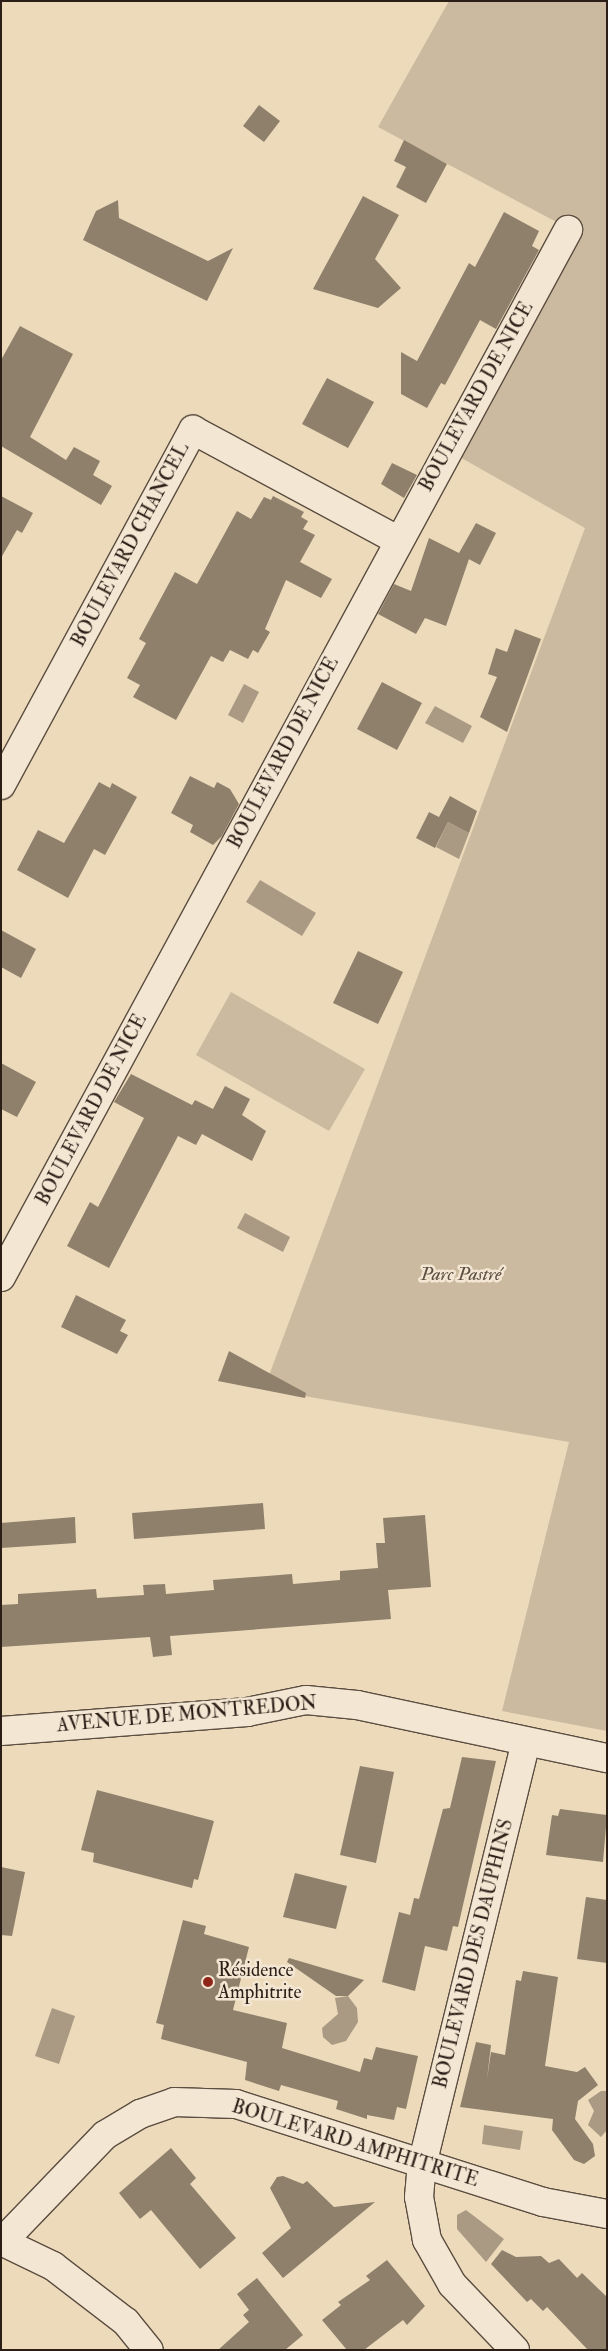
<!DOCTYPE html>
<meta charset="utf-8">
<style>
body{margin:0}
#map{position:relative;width:608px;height:2351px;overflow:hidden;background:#ecdabb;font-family:"IM FELL Double Pica",serif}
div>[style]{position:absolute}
.green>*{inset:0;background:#cbba9f}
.water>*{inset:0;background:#aa9a83}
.building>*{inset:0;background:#8f806c}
.roads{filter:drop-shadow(1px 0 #5b4d40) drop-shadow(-1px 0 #5b4d40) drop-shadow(0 1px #5b4d40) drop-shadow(0 -1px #5b4d40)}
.minor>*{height:28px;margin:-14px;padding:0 14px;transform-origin:14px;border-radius:14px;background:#f3e7d3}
.tertiary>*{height:28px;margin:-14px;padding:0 14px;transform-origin:14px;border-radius:14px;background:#f3e7d3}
.dots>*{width:14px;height:14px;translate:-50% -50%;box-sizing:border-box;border:2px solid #f3e7d3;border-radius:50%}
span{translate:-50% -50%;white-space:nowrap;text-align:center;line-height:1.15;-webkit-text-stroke:5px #f3e7d3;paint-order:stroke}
.street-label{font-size:19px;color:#2b1e17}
.park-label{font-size:19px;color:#5b4d40;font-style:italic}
.poi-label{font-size:19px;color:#2b1e17}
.left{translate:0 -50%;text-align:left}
.frame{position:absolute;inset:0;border:2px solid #2b1e17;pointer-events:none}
</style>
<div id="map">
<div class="green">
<i style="clip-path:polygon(449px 1px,607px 1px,607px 1731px,502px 1711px,569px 1442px,264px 1389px,585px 528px,458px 456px,581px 235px,378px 127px)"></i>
<i style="clip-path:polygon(231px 992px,365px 1069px,329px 1131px,196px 1055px)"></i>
</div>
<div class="water">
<i style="clip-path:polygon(244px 684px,259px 692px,243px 723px,228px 715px)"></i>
<i style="clip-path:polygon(435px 706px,472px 726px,463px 743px,425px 723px)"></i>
<i style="clip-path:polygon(448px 822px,469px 833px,459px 859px,436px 847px)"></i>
<i style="clip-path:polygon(260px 880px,316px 913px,302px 936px,246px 902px)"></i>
<i style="clip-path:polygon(245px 1213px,290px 1237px,283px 1252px,237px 1228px)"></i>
<i style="clip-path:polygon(348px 1996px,357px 2008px,358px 2022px,346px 2041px,332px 2045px,323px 2037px,322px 2028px,338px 2014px,335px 1998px)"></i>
<i style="clip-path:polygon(52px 2008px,75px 2016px,59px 2064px,35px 2056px)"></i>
<i style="clip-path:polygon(601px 2091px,607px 2091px,607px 2130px,601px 2137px,588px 2125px,594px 2111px,588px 2100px)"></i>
<i style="clip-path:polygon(484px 2125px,523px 2131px,520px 2150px,482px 2144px)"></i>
<i style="clip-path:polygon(466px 2210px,504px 2239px,486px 2262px,457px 2229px,457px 2215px)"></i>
</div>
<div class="building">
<i style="clip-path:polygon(259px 105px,280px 121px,264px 142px,243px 126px)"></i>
<i style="clip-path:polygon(404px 140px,447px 164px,426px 203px,396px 187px,406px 167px,394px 161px)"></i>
<i style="clip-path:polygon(363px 196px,399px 215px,375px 259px,401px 288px,378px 308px,313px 289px)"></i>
<i style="clip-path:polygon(118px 200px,119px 218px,208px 261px,233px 248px,207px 301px,83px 240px,96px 211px)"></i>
<i style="clip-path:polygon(504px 212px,539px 231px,532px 246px,539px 250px,496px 329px,480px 320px,445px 385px,441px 383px,427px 408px,401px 394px,401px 352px,417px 361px,469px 263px,475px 267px)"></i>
<i style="clip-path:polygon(20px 326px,73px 354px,30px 437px,66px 460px,74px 447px,100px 461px,93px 475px,112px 486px,101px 505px,1px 446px,1px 360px)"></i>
<i style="clip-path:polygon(327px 378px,374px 402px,348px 448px,302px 424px)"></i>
<i style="clip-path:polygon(392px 463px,417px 475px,404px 498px,381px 484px)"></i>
<i style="clip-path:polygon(1px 496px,33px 513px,22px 533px,17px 530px,1px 558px)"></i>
<i style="clip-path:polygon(273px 496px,304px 512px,301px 517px,308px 521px,303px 529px,315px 535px,300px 562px,332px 579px,321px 598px,286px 580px,265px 629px,270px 632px,258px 653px,253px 650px,248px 659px,230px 650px,223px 662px,211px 656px,176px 720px,133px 697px,140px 685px,127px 678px,146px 643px,139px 639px,175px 572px,197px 584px,237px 511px,251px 519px,264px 497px,271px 500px)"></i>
<i style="clip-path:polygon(476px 523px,496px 533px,480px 565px,463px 556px,469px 559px,446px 626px,425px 618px,416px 634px,378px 614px,394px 584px,411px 591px,429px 538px,459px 553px)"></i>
<i style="clip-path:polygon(515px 629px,541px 639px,507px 732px,480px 717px,497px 677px,488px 674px,496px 648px,507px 652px)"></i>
<i style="clip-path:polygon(382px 682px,422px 703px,397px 750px,357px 729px)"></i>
<i style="clip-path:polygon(190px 776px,214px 788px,217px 782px,230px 789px,239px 804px,222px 836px,213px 845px,190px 832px,193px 825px,171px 813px)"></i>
<i style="clip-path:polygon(99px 782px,110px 788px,112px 783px,137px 797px,105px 855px,94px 849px,68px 898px,17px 870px,38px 830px,64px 843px)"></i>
<i style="clip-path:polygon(450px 796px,477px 811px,469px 833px,448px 822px,435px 848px,416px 838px,429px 812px,439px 817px)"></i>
<i style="clip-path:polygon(1px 930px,36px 949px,21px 978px,1px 967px)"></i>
<i style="clip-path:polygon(358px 951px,403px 972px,378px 1024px,333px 1003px)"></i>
<i style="clip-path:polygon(1px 1063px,36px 1082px,17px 1117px,1px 1109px)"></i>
<i style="clip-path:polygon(131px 1074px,192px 1105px,195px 1100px,213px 1109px,225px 1086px,250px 1099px,242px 1115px,266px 1131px,252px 1161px,202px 1134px,196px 1145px,178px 1136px,109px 1268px,67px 1246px,90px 1202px,98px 1207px,144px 1118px,114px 1102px)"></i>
<i style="clip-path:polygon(76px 1295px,126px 1320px,120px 1331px,128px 1335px,117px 1354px,61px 1327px)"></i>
<i style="clip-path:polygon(229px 1351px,306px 1393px,305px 1398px,218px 1381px)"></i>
<i style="clip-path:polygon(263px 1503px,265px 1529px,134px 1539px,132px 1513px)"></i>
<i style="clip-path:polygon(425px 1515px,431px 1587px,388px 1590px,391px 1619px,170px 1636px,172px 1655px,153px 1657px,150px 1637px,1px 1647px,1px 1605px,18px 1604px,18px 1594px,96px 1589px,97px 1598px,144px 1595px,143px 1585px,165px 1584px,166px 1594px,214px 1590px,213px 1580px,292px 1574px,293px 1584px,340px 1580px,340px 1571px,378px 1568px,376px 1543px,385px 1543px,383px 1518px)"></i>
<i style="clip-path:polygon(75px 1517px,76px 1543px,1px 1548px,1px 1523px)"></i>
<i style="clip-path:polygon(462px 1757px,496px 1761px,458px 1927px,453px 1926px,447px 1951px,425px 1946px,415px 1991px,382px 1982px,399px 1912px,410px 1915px,414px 1898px,419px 1899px,443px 1809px,450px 1808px)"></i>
<i style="clip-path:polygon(360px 1766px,394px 1772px,376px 1863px,340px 1855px)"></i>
<i style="clip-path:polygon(97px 1790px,214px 1821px,198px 1880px,194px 1879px,192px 1888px,93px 1862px,94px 1853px,81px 1850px)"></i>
<i style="clip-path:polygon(560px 1809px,607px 1815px,603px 1862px,546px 1855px,552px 1815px,558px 1816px)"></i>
<i style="clip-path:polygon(1px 1867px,25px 1872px,12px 1936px,1px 1935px)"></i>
<i style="clip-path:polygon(295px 1873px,347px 1886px,336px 1929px,283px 1917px)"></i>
<i style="clip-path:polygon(586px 1897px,607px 1900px,607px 1963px,577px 1959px)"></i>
<i style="clip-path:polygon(183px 1920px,206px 1926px,204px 1934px,249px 1947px,233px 2010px,287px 2023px,282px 2048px,360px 2072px,364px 2058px,372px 2060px,376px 2047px,418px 2056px,406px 2109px,397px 2107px,394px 2120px,367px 2115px,367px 2119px,336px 2109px,338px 2101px,281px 2085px,279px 2091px,245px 2080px,247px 2062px,161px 2039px,164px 2025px,156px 2023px)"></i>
<i style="clip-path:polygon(289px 1958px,364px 1980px,348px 1996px,336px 1996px,287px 1962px)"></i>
<i style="clip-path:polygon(523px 1971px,558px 1977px,545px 2066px,577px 2072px,585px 2067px,598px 2085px,578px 2101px,575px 2119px,593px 2144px,595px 2156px,584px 2164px,574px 2160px,552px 2130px,553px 2119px,460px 2107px,476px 2042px,491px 2045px,487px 2079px,491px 2052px,505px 2055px,516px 1980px,521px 1981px)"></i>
<i style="clip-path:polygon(171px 2148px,196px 2178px,190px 2184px,236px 2238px,200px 2269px,151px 2210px,140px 2219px,119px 2193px)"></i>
<i style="clip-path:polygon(283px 2176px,303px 2184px,307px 2181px,334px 2207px,375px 2202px,283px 2278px,262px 2253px,291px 2228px,270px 2188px,277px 2177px)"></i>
<i style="clip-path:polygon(502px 2250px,516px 2257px,541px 2256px,549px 2263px,559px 2259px,577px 2278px,582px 2273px,607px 2297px,607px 2350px,588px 2350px,547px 2307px,543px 2311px,531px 2299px,527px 2302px,491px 2264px)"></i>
<i style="clip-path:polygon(387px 2260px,425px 2306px,407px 2325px,403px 2320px,364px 2350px,347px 2350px,322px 2320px,341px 2305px,338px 2302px,370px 2280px,366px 2276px)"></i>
<i style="clip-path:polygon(257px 2278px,303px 2335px,285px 2350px,218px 2350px,249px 2322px,243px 2315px,249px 2310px,237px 2294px)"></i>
</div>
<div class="roads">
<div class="minor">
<i style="left:1px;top:785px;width:404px;rotate:-61.6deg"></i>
<i style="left:193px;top:430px;width:234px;rotate:28.3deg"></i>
<i style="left:1px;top:1277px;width:1191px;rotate:-61.56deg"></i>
<i style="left:3px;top:2241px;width:147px;rotate:-46.1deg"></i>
<i style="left:105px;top:2135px;width:41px;rotate:-31deg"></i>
<i style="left:140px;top:2114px;width:36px;rotate:-19deg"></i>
<i style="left:174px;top:2102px;width:62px;rotate:1.8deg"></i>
<i style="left:236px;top:2104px;width:322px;rotate:17.7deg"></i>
<i style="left:543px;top:2202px;width:65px;rotate:10.6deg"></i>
<i style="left:515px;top:2350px;width:91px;rotate:-133.7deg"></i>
<i style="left:452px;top:2284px;width:51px;rotate:-119.6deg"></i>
<i style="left:427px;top:2240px;width:44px;rotate:-100.5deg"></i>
<i style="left:419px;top:2197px;width:32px;rotate:-85deg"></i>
<i style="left:422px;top:2165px;width:436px;rotate:-76.2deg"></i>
</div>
<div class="tertiary">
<i style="left:1px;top:1731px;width:247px;rotate:-4.4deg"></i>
<i style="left:247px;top:1712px;width:60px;rotate:-11.5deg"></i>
<i style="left:306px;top:1700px;width:51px;rotate:5.6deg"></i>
<i style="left:357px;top:1705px;width:256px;rotate:12deg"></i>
<i style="left:1px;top:2241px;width:58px;rotate:25.7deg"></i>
<i style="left:53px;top:2266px;width:92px;rotate:37.5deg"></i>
<i style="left:126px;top:2322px;width:36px;rotate:51deg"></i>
</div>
</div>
<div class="dots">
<i style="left:208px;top:1982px;background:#8f2418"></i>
</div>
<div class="street-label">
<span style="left:477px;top:397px;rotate:-61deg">BOULEVARD DE NICE</span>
<span style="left:131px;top:545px;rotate:-62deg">BOULEVARD CHANCEL</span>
<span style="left:284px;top:753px;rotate:-62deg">BOULEVARD DE NICE</span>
<span style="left:92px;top:1110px;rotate:-62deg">BOULEVARD DE NICE</span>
<span style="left:187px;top:1715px;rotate:-5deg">AVENUE DE MONTREDON</span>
<span style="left:474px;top:1954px;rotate:-76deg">BOULEVARD DES DAUPHINS</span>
<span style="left:355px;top:2144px;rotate:17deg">BOULEVARD AMPHITRITE</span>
</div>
<div class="park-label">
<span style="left:461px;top:1275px">Parc Pastré</span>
</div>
<div class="poi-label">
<span class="left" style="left:218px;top:1982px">Résidence<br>Amphitrite</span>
</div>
<div class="frame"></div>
</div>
